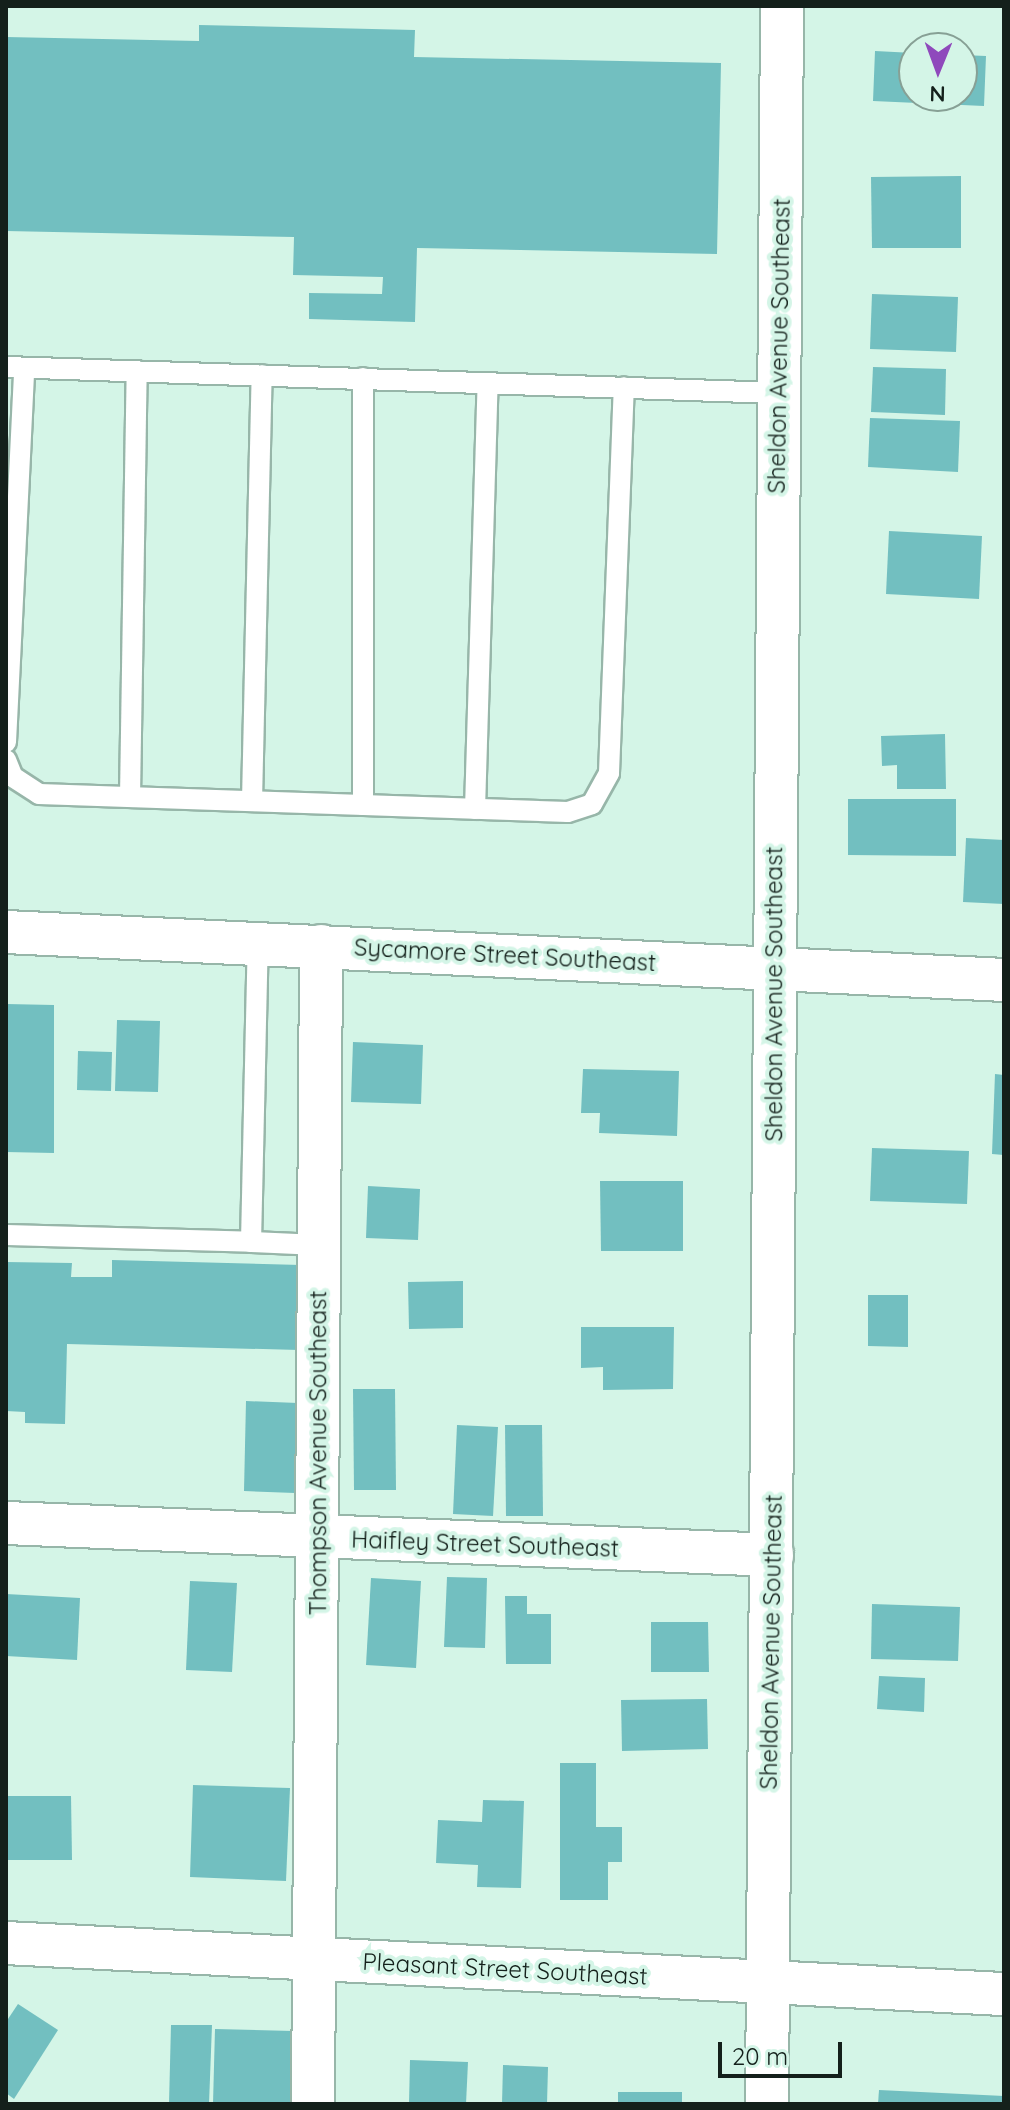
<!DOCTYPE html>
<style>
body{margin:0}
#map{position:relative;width:1010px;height:2110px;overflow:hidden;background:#d4f5e7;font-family:Quicksand,sans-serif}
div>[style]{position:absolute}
.building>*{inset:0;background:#72bfc0}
.roads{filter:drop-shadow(2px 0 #97b6a9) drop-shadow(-2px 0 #97b6a9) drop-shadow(0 2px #97b6a9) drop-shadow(0 -2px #97b6a9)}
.lane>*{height:20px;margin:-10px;padding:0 10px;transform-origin:10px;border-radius:10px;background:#fff}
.street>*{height:42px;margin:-21px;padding:0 21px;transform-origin:21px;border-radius:21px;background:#fff}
span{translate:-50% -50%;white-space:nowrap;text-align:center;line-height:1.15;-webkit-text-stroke:8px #d4f5e7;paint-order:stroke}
.street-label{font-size:24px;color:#14201b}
.frame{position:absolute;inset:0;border:8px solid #14201b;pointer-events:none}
.north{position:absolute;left:898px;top:32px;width:80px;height:80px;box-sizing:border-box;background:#d4f5e7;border:2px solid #87a095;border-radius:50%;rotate:181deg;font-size:22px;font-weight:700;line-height:32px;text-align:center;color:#14201b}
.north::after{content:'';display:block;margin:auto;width:28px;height:36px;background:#8f49bc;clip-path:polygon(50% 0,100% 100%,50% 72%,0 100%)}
.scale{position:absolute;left:718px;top:2042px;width:124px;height:36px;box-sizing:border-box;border:4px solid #14201b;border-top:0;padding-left:10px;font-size:24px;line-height:28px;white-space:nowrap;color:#14201b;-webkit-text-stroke:6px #d4f5e7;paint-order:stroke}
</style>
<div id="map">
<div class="building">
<i style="clip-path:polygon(199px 25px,415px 30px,414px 57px,721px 63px,717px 254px,417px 248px,415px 322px,309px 319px,309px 293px,382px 294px,383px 277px,293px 275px,294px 237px,6px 231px,6px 37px,199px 41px)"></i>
<i style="clip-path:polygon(875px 51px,914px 53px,914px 96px,962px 96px,962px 55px,986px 56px,984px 106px,873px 101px)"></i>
<i style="clip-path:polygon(961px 176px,961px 248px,872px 248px,871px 177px)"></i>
<i style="clip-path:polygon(872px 294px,958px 297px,956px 352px,870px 349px)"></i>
<i style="clip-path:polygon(873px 367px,946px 369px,945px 415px,871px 412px)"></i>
<i style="clip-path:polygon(870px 418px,960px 421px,958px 472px,868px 467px)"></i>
<i style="clip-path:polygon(889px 531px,982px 536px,979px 599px,886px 594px)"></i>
<i style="clip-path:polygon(945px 734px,946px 789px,897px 789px,897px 765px,882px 766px,881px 736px)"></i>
<i style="clip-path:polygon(848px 799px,956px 799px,956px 856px,848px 855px)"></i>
<i style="clip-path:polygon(966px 838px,1004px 840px,1004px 904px,963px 902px)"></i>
<i style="clip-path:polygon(6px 1004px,54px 1005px,54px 1153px,6px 1152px)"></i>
<i style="clip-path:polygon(117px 1020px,160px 1021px,158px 1092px,115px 1091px)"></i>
<i style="clip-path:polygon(353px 1042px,423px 1045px,421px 1104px,351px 1102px)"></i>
<i style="clip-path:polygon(78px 1051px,112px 1052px,111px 1091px,77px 1090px)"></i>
<i style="clip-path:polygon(583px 1069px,679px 1071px,677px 1136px,599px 1133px,600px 1113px,581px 1113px)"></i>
<i style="clip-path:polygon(995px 1074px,1004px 1075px,1004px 1155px,992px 1154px)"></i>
<i style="clip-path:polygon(872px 1148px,969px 1151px,967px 1204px,870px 1201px)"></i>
<i style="clip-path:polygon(600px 1181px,683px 1181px,683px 1251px,601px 1251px)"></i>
<i style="clip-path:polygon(368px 1186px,420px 1189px,418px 1240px,366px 1238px)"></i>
<i style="clip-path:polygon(112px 1260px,301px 1265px,299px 1350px,67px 1344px,65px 1424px,25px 1423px,25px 1412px,6px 1411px,6px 1262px,72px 1263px,71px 1277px,112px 1277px)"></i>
<i style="clip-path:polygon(463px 1281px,463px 1328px,409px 1329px,408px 1282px)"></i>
<i style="clip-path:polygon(868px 1295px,908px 1295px,908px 1347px,868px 1346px)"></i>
<i style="clip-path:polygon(581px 1327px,674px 1327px,673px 1389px,603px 1390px,603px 1367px,581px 1368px)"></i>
<i style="clip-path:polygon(353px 1389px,395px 1389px,396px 1490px,354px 1490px)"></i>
<i style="clip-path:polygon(246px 1401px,298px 1403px,295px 1493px,244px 1491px)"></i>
<i style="clip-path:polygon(457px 1425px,498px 1427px,493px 1516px,453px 1514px)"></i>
<i style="clip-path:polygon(505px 1425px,542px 1425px,543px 1516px,506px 1516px)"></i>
<i style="clip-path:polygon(447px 1577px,487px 1578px,485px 1648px,444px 1647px)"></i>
<i style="clip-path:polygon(371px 1578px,421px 1581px,416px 1668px,366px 1665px)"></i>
<i style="clip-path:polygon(190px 1581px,237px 1583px,232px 1672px,186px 1670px)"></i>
<i style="clip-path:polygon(6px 1594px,80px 1598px,77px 1660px,6px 1656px)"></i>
<i style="clip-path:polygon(505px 1596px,527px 1596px,527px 1614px,551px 1614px,551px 1664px,506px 1664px)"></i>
<i style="clip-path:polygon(872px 1604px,960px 1607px,958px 1661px,871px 1659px)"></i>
<i style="clip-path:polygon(651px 1622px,708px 1622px,709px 1672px,651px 1672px)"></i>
<i style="clip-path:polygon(879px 1676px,925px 1678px,924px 1712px,877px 1709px)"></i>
<i style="clip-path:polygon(707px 1699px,708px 1749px,622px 1751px,621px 1700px)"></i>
<i style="clip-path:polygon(560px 1763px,596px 1763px,596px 1827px,622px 1827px,622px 1862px,608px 1862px,608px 1900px,560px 1900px)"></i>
<i style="clip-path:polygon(193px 1785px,290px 1788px,286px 1881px,190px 1877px)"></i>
<i style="clip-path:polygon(6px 1796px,71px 1796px,72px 1860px,6px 1860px)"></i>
<i style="clip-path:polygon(483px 1800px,524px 1801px,521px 1888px,477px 1887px,478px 1865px,436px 1863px,438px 1820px,482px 1822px)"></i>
<i style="clip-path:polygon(18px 2004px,58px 2030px,14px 2099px,6px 2093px,6px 2022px)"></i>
<i style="clip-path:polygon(171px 2025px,212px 2025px,209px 2104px,169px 2104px)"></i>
<i style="clip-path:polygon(215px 2029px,293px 2031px,291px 2104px,213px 2104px)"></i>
<i style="clip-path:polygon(410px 2060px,468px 2062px,466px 2104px,409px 2104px)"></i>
<i style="clip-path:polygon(503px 2065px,548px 2067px,547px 2104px,502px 2104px)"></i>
<i style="clip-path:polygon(879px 2090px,1004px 2096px,1004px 2104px,878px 2104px)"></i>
<i style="clip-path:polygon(618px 2092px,682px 2092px,682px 2104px,618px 2104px)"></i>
</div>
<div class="roads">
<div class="lane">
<i style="left:6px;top:367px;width:772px;rotate:1.93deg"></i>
<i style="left:363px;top:378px;width:427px;rotate:90deg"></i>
<i style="left:6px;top:742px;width:374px;rotate:-87.2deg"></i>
<i style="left:6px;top:760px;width:18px;rotate:68deg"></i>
<i style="left:13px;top:777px;width:31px;rotate:33deg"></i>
<i style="left:39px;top:794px;width:529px;rotate:1.95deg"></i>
<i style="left:568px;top:812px;width:25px;rotate:-18deg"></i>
<i style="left:592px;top:804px;width:35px;rotate:-61deg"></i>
<i style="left:609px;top:773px;width:386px;rotate:-87.8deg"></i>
<i style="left:130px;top:797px;width:426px;rotate:-89.1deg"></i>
<i style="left:252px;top:801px;width:426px;rotate:-88.7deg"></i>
<i style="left:475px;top:809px;width:426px;rotate:-88.3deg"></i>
<i style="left:6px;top:1235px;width:245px;rotate:1.6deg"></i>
<i style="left:251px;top:1242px;width:299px;rotate:-88.7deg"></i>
<i style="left:251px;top:1242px;width:69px;rotate:2.5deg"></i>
</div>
<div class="street">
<i style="left:6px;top:932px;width:999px;rotate:2.75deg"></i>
<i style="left:6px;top:1523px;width:767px;rotate:2.39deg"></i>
<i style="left:6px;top:1943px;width:999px;rotate:2.93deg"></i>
<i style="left:313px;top:2104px;width:1158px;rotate:-89.6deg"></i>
<i style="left:767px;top:2104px;width:2098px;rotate:-89.59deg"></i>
</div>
</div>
<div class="street-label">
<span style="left:779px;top:346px;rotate:-89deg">Sheldon Avenue Southeast</span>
<span style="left:505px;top:955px;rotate:3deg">Sycamore Street Southeast</span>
<span style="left:774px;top:994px;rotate:-90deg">Sheldon Avenue Southeast</span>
<span style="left:318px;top:1453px;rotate:-90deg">Thompson Avenue Southeast</span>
<span style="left:485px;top:1544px;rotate:2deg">Haifley Street Southeast</span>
<span style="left:771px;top:1642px;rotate:-89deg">Sheldon Avenue Southeast</span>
<span style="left:505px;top:1969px;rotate:3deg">Pleasant Street Southeast</span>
</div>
<div class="frame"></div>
<div class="north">N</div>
<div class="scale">20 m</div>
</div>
